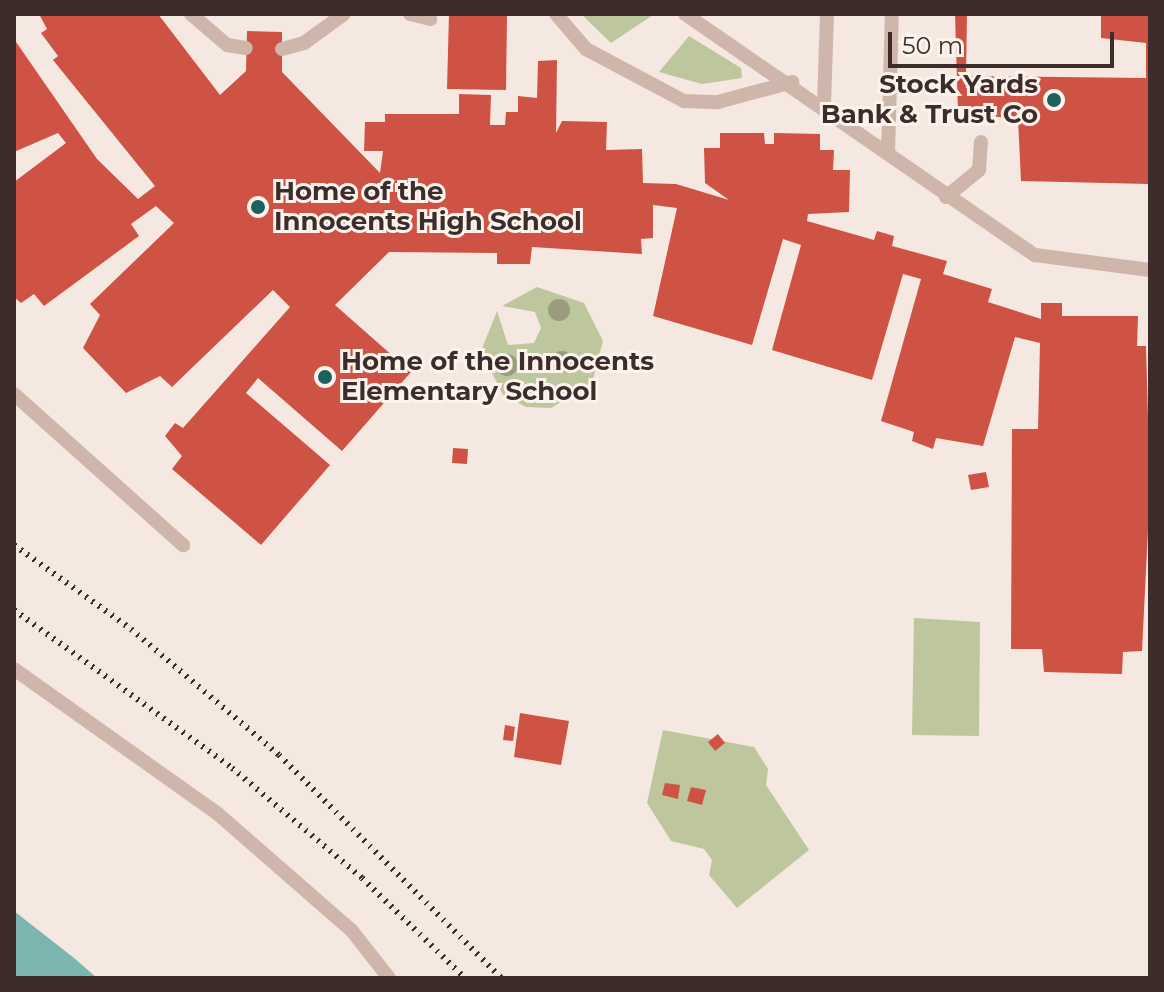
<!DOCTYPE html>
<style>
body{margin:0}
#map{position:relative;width:1164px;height:992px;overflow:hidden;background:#f5e8e0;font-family:Montserrat,sans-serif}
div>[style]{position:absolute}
.green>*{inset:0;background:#bec69e}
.water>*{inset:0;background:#7cb5af}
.building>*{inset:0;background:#ce5344}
.service>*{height:14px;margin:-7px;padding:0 7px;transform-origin:7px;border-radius:7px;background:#cfb6aa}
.rail>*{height:6px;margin-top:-3px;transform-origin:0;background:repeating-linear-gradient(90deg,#3c2d2a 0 2px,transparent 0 8px)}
.trees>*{width:22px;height:22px;margin:-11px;border-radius:50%;background:#9b9b7d}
.dots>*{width:22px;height:22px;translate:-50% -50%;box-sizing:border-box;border:4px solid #fcf3ed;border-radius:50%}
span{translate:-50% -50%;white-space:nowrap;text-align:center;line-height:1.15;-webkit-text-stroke:6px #fcf3ed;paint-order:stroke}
.poi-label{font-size:26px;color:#3c2d2a;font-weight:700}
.right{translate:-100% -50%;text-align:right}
.left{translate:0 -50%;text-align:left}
.frame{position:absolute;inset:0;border:16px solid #3c2d2a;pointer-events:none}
.scale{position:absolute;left:888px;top:32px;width:226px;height:36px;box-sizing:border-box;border:4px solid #3c2d2a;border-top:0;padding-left:10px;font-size:24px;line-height:28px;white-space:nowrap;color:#3c2d2a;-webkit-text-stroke:6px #fcf3ed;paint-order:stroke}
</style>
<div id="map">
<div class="green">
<i style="clip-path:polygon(581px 14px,652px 14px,653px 15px,611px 43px)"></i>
<i style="clip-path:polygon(689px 36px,741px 68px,742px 78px,702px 84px,659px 72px)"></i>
<i style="clip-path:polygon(537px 287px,584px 303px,603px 341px,592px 383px,551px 408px,526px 407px,503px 395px,481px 351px,497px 311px,508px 345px,534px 343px,541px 328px,535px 312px,502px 306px)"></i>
<i style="clip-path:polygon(914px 618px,980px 622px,979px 736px,912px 735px)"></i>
<i style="clip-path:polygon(663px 730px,754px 747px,768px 769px,766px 785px,809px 850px,737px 908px,709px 875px,712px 860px,704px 849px,671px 841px,647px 803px)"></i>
</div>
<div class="water">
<i style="clip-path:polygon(14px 911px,74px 958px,97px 978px,14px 978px)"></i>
</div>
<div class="building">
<i style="clip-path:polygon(39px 14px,158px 14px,220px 95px,246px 71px,247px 31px,282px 32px,282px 72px,380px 173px,383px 151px,364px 151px,365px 122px,385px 122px,385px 114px,459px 114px,459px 94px,491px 95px,490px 125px,505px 125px,506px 112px,518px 112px,518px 96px,537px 98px,538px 61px,557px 60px,556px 133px,562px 121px,607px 122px,606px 150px,642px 149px,643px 183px,676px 184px,729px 200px,705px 183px,704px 148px,720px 148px,720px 133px,764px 133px,765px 144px,774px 144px,774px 133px,820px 134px,820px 150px,834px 150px,833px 170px,850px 170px,849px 212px,808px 214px,807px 221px,874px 240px,877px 231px,894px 236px,892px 246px,947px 261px,943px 274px,992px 289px,988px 302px,1041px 319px,1041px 303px,1062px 303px,1062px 316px,1138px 316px,1137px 346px,1146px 346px,1150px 490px,1142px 651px,1123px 652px,1122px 674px,1044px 672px,1042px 649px,1011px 649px,1012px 429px,1038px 429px,1040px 343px,1015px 337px,983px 446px,936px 438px,933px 449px,912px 441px,914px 432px,881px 421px,921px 279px,903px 274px,872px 380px,772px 350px,801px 245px,783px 239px,752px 345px,653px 316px,677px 208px,653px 205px,653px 238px,641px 239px,642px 254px,532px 247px,530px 264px,497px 264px,497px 253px,389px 252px,335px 305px,411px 372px,342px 451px,258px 378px,246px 393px,330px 465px,261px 545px,172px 469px,182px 456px,165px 436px,175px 423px,183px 428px,290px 307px,273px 290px,172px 387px,160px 376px,126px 393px,83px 348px,100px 315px,90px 304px,174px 223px,156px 206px,131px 224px,139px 236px,44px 306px,34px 294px,21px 303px,14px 297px,14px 182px,66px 143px,58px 133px,14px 152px,14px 39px,97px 159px,138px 199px,155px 186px,53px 60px,58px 56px,41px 33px,47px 29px)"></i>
<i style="clip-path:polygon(449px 14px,507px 14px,506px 90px,447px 89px)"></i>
<i style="clip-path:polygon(955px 14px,967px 14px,966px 76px,1146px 78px,1146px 43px,1101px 38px,1101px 14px,1150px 14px,1149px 184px,1021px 181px,1018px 119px,958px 113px)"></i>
<i style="clip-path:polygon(453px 448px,468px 449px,467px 464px,452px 463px)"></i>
<i style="clip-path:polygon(986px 472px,989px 487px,971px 490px,968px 475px)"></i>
<i style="clip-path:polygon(520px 713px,569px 721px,561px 765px,514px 757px)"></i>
<i style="clip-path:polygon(505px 725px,515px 727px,513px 741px,503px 740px)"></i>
<i style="clip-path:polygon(718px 734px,725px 743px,715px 751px,708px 742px)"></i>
<i style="clip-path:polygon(665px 783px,680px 785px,678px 799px,662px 795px)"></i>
<i style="clip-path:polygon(691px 787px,706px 790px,702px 805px,687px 801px)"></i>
</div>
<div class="service">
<i style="left:191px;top:14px;width:48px;rotate:40.7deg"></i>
<i style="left:227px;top:45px;width:19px;rotate:9deg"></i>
<i style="left:410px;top:14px;width:21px;rotate:14deg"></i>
<i style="left:556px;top:14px;width:46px;rotate:49.4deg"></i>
<i style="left:586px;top:49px;width:111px;rotate:28deg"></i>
<i style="left:684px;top:101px;width:34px;rotate:2deg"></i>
<i style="left:718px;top:102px;width:77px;rotate:-15.1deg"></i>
<i style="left:685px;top:14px;width:425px;rotate:34.6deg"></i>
<i style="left:1035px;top:255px;width:116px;rotate:7.4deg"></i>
<i style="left:282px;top:49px;width:23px;rotate:-15deg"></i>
<i style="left:304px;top:43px;width:49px;rotate:-35.9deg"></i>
<i style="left:824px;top:105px;width:91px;rotate:-88.1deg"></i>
<i style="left:888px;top:153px;width:139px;rotate:-88.4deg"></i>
<i style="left:946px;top:197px;width:43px;rotate:-39.3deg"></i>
<i style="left:979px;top:170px;width:28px;rotate:-86deg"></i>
<i style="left:14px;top:394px;width:227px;rotate:41.8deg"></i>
<i style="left:14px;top:669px;width:250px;rotate:35.4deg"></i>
<i style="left:218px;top:814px;width:178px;rotate:41.1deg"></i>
<i style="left:352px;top:931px;width:60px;rotate:51.8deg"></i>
</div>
<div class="rail">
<i style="left:14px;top:545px;width:144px;rotate:35.7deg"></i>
<i style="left:131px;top:629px;width:194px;rotate:40.4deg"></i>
<i style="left:279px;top:755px;width:315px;rotate:45.1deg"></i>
<i style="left:14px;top:610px;width:269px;rotate:35.9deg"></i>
<i style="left:232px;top:768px;width:170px;rotate:40.2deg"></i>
<i style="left:362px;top:878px;width:144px;rotate:44.2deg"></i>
</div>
<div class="trees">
<i style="left:559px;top:310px"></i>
<i style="left:562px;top:362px"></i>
<i style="left:507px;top:365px"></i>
</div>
<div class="dots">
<i style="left:1054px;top:100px;background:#1c615c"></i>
<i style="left:258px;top:207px;background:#1c615c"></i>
<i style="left:325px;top:377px;background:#1c615c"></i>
</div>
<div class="poi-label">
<span class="right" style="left:1038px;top:100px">Stock Yards<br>Bank &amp; Trust Co</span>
<span class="left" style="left:274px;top:207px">Home of the<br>Innocents High School</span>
<span class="left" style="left:341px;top:377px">Home of the Innocents<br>Elementary School</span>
</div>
<div class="frame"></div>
<div class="scale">50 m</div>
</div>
